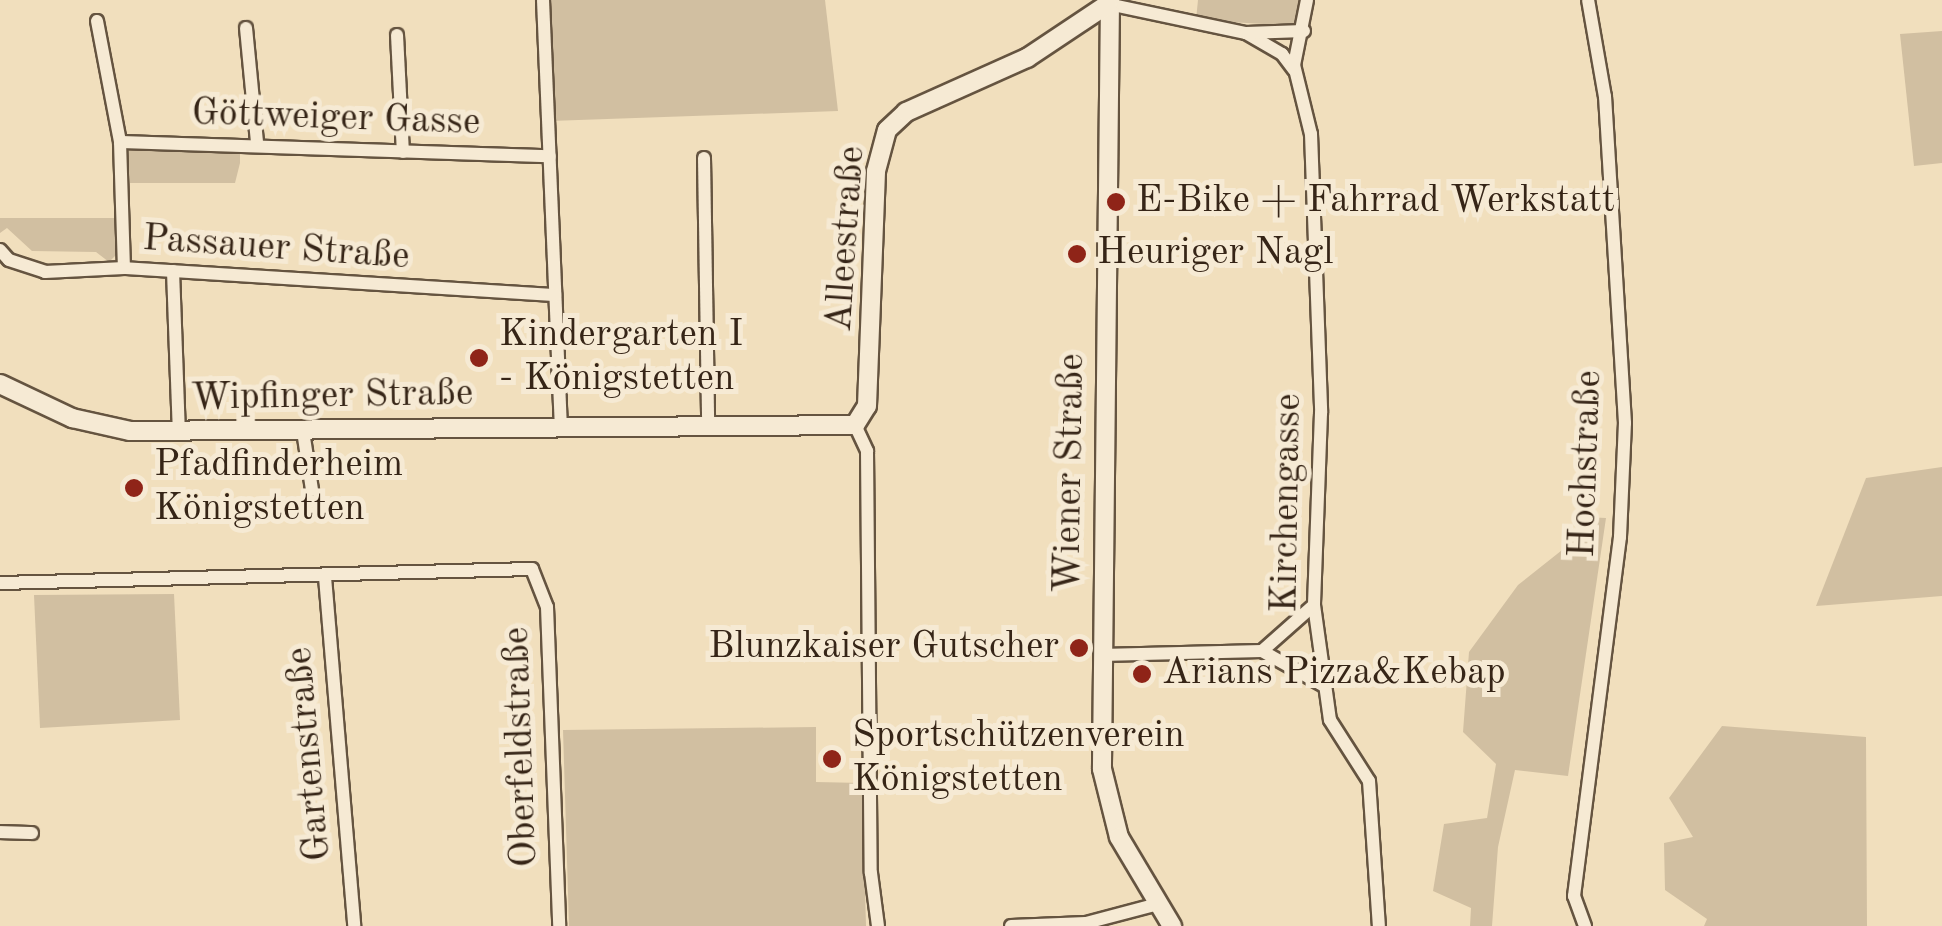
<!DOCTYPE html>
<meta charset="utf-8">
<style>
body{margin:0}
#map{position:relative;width:1942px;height:926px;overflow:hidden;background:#f1dfbd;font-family:"Old Standard TT",serif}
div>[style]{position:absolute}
.green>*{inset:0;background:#d1bfa1}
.roads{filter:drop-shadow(2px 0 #655440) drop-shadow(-2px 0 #655440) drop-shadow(0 2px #655440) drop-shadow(0 -2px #655440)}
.street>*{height:12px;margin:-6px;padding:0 6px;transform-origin:6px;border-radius:6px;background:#f6ead4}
.secondary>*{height:18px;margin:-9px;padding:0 9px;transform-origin:9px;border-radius:9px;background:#f6ead4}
.dots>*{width:28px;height:28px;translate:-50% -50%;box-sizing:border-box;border:5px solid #f6ead4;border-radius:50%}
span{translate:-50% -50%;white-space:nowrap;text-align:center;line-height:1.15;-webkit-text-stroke:10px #f6ead4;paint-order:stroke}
.street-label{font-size:38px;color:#362517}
.poi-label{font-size:38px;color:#362517}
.left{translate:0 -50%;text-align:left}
.right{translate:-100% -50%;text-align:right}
</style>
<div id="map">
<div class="green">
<i style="clip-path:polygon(548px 0,825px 0,838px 111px,550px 121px)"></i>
<i style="clip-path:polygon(1198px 0,1299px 0,1295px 26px,1196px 20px)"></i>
<i style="clip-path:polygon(1942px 31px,1942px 163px,1914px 166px,1900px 34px)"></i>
<i style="clip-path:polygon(127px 148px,240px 149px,240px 163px,235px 183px,130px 183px)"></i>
<i style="clip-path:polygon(0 218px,119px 218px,120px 251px,109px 262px,96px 252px,32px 251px,7px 228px,0 233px)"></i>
<i style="clip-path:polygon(1942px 467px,1942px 596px,1816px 606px,1866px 478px)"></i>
<i style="clip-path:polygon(1585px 517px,1606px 518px,1568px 776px,1515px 770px,1498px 847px,1492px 926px,1470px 926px,1471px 908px,1433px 891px,1444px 824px,1487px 818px,1496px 764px,1463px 732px,1469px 652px,1518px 585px,1576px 539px)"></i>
<i style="clip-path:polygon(174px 594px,180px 720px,40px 728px,34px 595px)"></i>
<i style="clip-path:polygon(1722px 726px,1866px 737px,1867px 926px,1704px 926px,1707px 919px,1665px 890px,1664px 843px,1693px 837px,1669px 798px)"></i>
<i style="clip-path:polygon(816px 727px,816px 782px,862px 783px,866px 926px,569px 926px,563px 730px)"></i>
</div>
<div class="roads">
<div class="street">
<i style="left:543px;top:0;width:427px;rotate:87.6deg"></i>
<i style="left:1307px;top:0;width:66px;rotate:101.3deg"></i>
<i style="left:1294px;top:65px;width:71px;rotate:76.2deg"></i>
<i style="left:1311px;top:134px;width:279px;rotate:87.9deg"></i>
<i style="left:1321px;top:413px;width:192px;rotate:92.1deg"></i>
<i style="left:1314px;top:605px;width:116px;rotate:82.1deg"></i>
<i style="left:1330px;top:720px;width:72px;rotate:57.4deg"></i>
<i style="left:1369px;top:781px;width:145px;rotate:86.1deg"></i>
<i style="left:1108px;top:4px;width:141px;rotate:11.9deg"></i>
<i style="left:1246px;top:33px;width:42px;rotate:30.3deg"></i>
<i style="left:1282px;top:54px;width:20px;rotate:53deg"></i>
<i style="left:97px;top:21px;width:123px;rotate:79.2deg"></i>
<i style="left:120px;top:142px;width:126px;rotate:88.2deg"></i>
<i style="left:246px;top:28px;width:116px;rotate:84.5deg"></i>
<i style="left:1246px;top:33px;width:58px;rotate:-2deg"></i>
<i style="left:397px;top:35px;width:117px;rotate:87.1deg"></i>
<i style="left:120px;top:142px;width:430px;rotate:1.9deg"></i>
<i style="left:704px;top:158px;width:267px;rotate:89.1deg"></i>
<i style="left:0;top:250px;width:13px;rotate:48deg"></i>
<i style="left:9px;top:260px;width:38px;rotate:18deg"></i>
<i style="left:45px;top:272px;width:79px;rotate:-2.9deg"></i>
<i style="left:124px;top:268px;width:432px;rotate:3.6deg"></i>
<i style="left:173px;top:271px;width:160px;rotate:87.9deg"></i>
<i style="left:855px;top:425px;width:29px;rotate:65deg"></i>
<i style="left:867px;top:451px;width:422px;rotate:89.5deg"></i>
<i style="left:871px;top:873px;width:53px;rotate:82.5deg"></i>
<i style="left:303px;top:431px;width:60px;rotate:81.3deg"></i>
<i style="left:325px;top:577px;width:350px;rotate:85.2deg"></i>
<i style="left:0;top:583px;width:532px;rotate:-1.51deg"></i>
<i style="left:532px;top:569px;width:41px;rotate:68.5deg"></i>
<i style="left:547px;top:607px;width:319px;rotate:87.8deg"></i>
<i style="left:1262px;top:651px;width:71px;rotate:29.4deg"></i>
<i style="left:1101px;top:655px;width:161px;rotate:-1.4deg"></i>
<i style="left:1262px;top:651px;width:69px;rotate:-41.5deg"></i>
<i style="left:0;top:832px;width:32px;rotate:2deg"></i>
<i style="left:1011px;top:926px;width:75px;rotate:-2.3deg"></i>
<i style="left:1086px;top:923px;width:74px;rotate:-14.8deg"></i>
<i style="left:1585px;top:926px;width:32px;rotate:-110deg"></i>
<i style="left:1574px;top:896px;width:362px;rotate:-82.7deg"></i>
<i style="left:1620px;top:537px;width:114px;rotate:-87.5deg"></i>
<i style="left:1625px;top:423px;width:327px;rotate:-93.5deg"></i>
<i style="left:1605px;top:97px;width:98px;rotate:-99.9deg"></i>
</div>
<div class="secondary">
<i style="left:1110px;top:0;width:769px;rotate:90.6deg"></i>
<i style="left:1102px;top:769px;width:70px;rotate:76deg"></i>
<i style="left:1119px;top:837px;width:104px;rotate:59.2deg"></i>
<i style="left:0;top:384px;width:80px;rotate:25.3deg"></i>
<i style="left:72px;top:418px;width:59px;rotate:12.6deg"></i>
<i style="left:130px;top:431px;width:725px;rotate:-0.47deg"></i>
<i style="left:855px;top:425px;width:22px;rotate:-58deg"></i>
<i style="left:867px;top:406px;width:235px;rotate:-87.8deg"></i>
<i style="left:876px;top:171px;width:42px;rotate:-75deg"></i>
<i style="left:887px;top:130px;width:26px;rotate:-43deg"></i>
<i style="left:906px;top:112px;width:133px;rotate:-24.1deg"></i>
<i style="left:1027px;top:58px;width:97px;rotate:-33.7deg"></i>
</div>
</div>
<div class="dots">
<i style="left:1116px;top:202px;background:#8f2418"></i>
<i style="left:1077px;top:254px;background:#8f2418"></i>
<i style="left:479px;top:358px;background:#8f2418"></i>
<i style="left:134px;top:488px;background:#8f2418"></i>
<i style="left:1079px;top:648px;background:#8f2418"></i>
<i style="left:1142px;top:674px;background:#8f2418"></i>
<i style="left:832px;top:759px;background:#8f2418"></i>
</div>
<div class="street-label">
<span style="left:336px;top:119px;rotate:2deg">Göttweiger Gasse</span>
<span style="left:847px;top:239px;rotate:-86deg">Alleestraße</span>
<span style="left:276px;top:249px;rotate:4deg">Passauer Straße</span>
<span style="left:332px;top:397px;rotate:-1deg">Wipfinger Straße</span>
<span style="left:1587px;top:464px;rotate:-88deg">Hochstraße</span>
<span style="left:1071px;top:473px;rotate:-89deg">Wiener Straße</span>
<span style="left:1288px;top:503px;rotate:-89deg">Kirchengasse</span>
<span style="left:522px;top:747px;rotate:-92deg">Oberfeldstraße</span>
<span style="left:310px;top:754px;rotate:-95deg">Gartenstraße</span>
</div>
<div class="poi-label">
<span class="left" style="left:1136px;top:202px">E-Bike + Fahrrad Werkstatt</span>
<span class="left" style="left:1097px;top:254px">Heuriger Nagl</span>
<span class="left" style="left:499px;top:358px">Kindergarten I<br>- Königstetten</span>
<span class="left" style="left:154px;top:488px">Pfadfinderheim<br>Königstetten</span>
<span class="right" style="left:1059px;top:648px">Blunzkaiser Gutscher</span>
<span class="left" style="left:1162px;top:674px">Arians Pizza&amp;Kebap</span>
<span class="left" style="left:852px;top:759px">Sportschützenverein<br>Königstetten</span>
</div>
</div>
